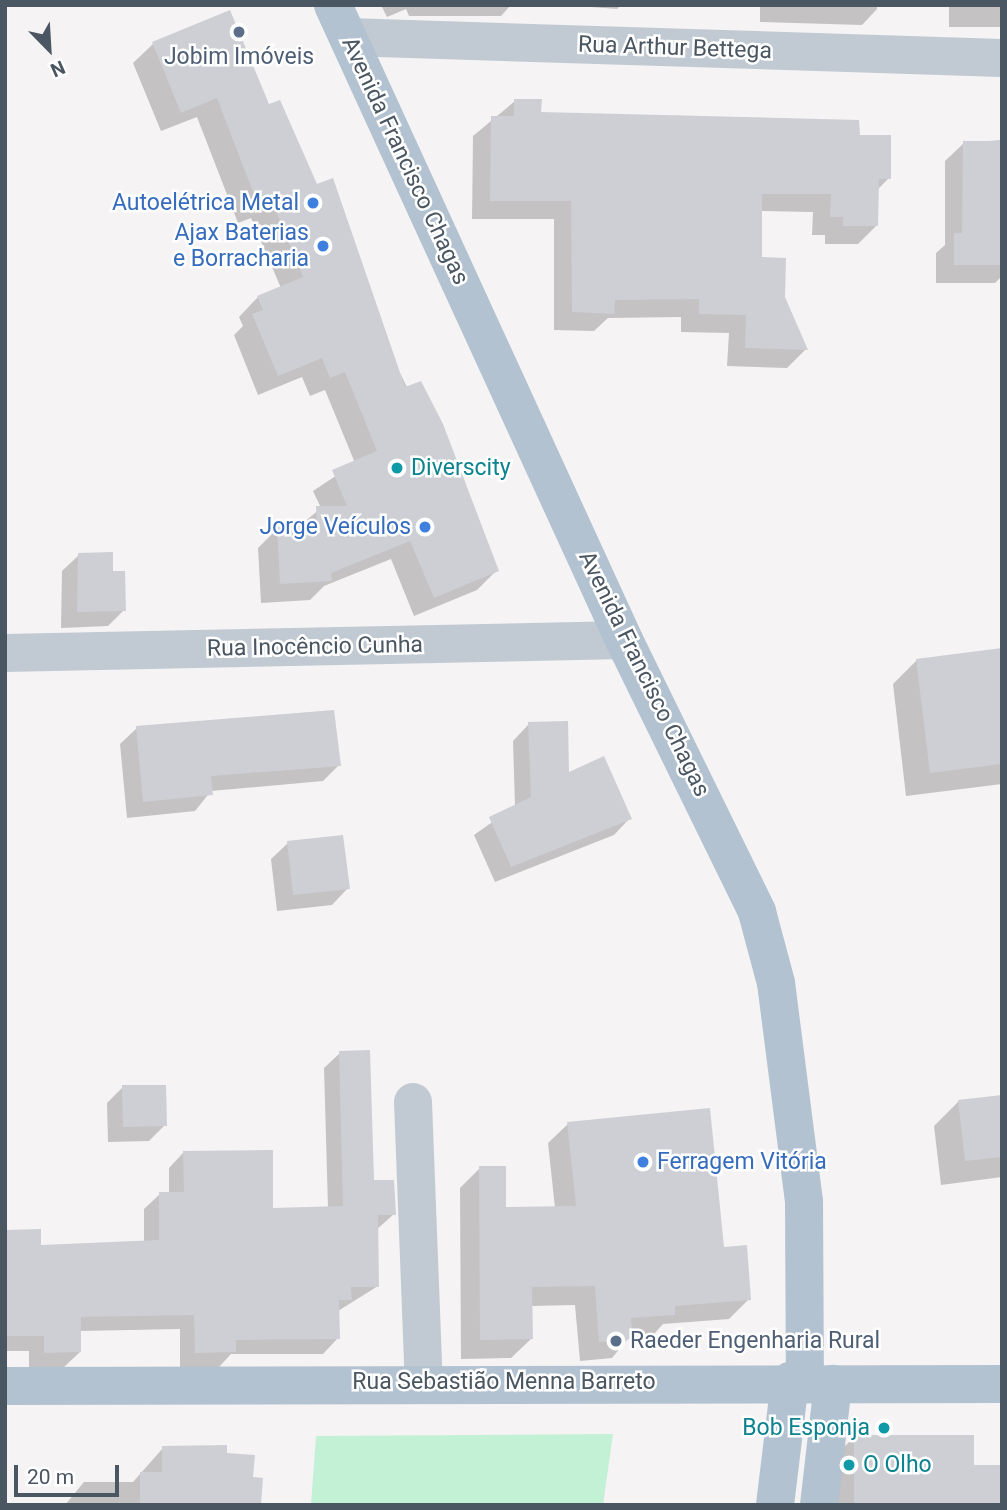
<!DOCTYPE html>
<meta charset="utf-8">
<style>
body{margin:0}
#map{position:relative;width:1007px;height:1510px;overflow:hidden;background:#f5f3f3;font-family:Roboto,sans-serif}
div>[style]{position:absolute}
.green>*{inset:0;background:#c3f1d5}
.shadow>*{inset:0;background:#0003}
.building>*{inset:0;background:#cdcfd5}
.minor>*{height:38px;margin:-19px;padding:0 19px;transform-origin:19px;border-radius:19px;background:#c1cad2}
.major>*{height:38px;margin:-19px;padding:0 19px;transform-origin:19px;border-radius:19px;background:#b3c2d1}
.dots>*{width:19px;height:19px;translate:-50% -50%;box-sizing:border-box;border:4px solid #fff;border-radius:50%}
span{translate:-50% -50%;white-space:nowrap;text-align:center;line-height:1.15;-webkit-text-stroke:5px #fff;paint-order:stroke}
.street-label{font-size:23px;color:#4a5661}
.service-label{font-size:23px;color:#4e5e75}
.left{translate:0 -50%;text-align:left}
.shop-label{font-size:23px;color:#366cbe}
.right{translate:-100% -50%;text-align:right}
.culture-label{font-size:23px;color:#0d838f}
.frame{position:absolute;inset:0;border:7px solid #4a5661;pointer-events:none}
.north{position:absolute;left:14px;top:14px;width:70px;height:70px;-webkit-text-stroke:5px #fff;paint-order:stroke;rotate:156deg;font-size:19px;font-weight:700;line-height:28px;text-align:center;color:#4a5661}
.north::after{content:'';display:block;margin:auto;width:24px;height:32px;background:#4a5661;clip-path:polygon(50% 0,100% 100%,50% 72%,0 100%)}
.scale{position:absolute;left:14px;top:1465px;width:105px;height:32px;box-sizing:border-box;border:4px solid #4a5661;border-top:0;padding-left:9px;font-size:21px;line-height:24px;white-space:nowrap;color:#4a5661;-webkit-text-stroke:5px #fff;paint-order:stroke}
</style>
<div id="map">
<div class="green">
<i style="clip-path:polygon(613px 1434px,603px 1505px,311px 1505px,316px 1436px)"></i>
</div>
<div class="shadow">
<i style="clip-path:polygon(381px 5px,511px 5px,501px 16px,409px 16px,406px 9px,387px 17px)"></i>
<i style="clip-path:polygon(565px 5px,621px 5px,617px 9px)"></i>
<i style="clip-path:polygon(760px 5px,877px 5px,877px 9px,862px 25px,760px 22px)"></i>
<i style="clip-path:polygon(949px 5px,1002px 5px,1002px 27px,949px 27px)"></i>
<i style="clip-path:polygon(153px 44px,269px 107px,497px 570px,477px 590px,414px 616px,391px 559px,324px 586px,310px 600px,261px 603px,258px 548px,278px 528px,297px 528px,321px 508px,313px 491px,355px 463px,325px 390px,310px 396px,302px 377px,258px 395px,234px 335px,243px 326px,239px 317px,258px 297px,281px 288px,251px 218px,238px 223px,197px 117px,161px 131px,133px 63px)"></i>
<i style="clip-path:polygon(515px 101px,540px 113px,858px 137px,889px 178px,877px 190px,877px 225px,858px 244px,825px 244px,825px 235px,812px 235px,813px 212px,760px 211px,760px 259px,805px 350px,787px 368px,727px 366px,729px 333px,681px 332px,681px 317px,608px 318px,594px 331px,554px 330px,554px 219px,472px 219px,473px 136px)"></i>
<i style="clip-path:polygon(1002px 140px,1002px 276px,995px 283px,936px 283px,936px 253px,945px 245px,945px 161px,964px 143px)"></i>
<i style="clip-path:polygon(79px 555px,112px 573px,124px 610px,108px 626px,61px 628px,62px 571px)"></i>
<i style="clip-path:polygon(1002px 650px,1002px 784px,906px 796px,893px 684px,917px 660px)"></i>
<i style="clip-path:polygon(529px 724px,568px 775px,630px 818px,614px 835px,495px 882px,474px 835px,515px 806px,513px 741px)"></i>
<i style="clip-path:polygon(137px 728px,339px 765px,323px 781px,211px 791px,195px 811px,127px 818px,120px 744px)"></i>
<i style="clip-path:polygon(288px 843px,348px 888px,332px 905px,277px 911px,271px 859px)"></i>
<i style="clip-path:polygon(340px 1053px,372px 1182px,394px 1214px,376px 1230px,378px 1286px,338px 1311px,338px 1338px,323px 1354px,231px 1354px,219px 1367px,180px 1368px,180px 1329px,79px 1331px,80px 1352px,64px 1367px,29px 1368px,29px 1351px,5px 1351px,5px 1231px,39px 1247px,144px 1243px,144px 1209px,160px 1194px,169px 1193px,169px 1168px,184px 1152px,271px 1210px,328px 1208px,324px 1068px)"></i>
<i style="clip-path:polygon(123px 1087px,165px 1125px,149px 1141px,108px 1142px,107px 1103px)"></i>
<i style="clip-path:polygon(1002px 1097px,1002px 1177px,941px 1185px,934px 1126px,958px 1102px)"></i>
<i style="clip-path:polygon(568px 1124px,722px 1249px,749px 1299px,729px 1319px,663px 1324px,654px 1334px,631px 1335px,612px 1358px,580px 1361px,575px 1305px,530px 1306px,531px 1339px,511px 1358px,461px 1359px,460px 1188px,480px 1168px,505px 1209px,555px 1208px,548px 1143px)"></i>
<i style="clip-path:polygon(854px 1437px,972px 1467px,1002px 1505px,836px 1505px,835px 1456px)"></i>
<i style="clip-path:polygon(163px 1448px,225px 1455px,251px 1479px,259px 1505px,65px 1505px,84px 1482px,133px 1482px)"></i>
</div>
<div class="building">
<i style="clip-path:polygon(230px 10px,269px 104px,280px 100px,317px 184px,333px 178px,405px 387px,421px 381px,443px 424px,499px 571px,434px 598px,410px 541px,331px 573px,332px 581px,280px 584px,277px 527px,317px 525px,316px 506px,347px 506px,332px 470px,377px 451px,345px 372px,330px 378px,322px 358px,278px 376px,252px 314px,263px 310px,257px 296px,303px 277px,271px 199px,258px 205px,217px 98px,181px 113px,152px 42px)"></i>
<i style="clip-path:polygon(514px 99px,542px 99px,541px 112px,859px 120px,860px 135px,891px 135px,891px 179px,879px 179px,878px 226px,843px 226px,843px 217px,830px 217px,831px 194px,762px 194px,762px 257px,786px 258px,785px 297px,808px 350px,745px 348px,746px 315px,699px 314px,699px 299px,615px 300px,614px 314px,572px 312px,571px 201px,490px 201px,491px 116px,514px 116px)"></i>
<i style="clip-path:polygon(963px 141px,1002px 141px,1002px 265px,954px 265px,954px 233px,962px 233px)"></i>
<i style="clip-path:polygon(113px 552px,113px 571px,125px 571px,126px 611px,77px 612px,78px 553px)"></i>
<i style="clip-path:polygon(1002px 648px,1002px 764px,930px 773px,916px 659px)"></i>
<i style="clip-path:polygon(334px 710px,341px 766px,211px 776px,213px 795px,143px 802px,136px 726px)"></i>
<i style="clip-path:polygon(568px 721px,569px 772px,604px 756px,632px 819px,511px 867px,489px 817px,531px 797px,528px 722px)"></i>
<i style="clip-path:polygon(343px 835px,350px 889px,293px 895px,287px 841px)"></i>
<i style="clip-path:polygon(370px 1050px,374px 1180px,394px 1180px,396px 1215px,378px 1215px,379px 1287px,351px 1287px,352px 1300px,339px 1300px,340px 1339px,236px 1340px,236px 1352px,195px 1353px,194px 1315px,81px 1317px,81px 1352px,44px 1353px,44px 1336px,5px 1336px,5px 1230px,41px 1229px,41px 1245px,159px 1240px,159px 1192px,184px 1192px,183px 1151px,273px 1150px,273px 1208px,343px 1206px,339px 1051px)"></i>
<i style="clip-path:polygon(122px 1085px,166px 1085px,167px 1126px,123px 1127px)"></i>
<i style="clip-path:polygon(1002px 1095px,1002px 1157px,965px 1161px,958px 1100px)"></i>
<i style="clip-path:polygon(710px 1108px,724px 1247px,747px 1245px,751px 1300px,675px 1306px,675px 1315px,631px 1318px,633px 1339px,599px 1342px,595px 1286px,532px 1287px,533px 1339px,480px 1340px,479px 1166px,506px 1166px,506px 1207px,576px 1206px,567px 1122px)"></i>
<i style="clip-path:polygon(854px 1435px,974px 1435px,974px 1465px,1002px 1465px,1002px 1505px,854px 1505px)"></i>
<i style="clip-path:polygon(227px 1445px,227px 1453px,255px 1455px,253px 1477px,263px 1478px,261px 1505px,140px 1505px,140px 1472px,162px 1472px,162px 1446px)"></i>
</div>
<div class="minor">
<i style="left:348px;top:37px;width:654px;rotate:1.84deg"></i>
<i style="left:5px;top:653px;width:619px;rotate:-1.2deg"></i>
<i style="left:413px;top:1102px;width:280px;rotate:87.8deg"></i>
</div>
<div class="major">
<i style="left:333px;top:5px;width:699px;rotate:65.38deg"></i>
<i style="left:624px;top:640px;width:303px;rotate:63.9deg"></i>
<i style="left:757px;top:912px;width:73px;rotate:75deg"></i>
<i style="left:776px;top:983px;width:221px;rotate:82.7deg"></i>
<i style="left:804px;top:1202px;width:180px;rotate:89.7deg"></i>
<i style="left:5px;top:1386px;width:997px;rotate:-0.11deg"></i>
<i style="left:775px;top:1505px;width:125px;rotate:-83.1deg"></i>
<i style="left:819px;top:1505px;width:122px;rotate:-83.4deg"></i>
</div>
<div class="dots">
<i style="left:239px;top:32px;background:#5c6f8a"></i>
<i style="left:313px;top:203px;background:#3f7fe0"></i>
<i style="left:323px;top:246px;background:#3f7fe0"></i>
<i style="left:397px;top:468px;background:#0f9aa8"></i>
<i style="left:425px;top:527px;background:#3f7fe0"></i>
<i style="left:643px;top:1162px;background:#3f7fe0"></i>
<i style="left:616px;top:1341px;background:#5c6f8a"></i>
<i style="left:884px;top:1428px;background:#0f9aa8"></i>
<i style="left:849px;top:1465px;background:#0f9aa8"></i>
</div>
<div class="street-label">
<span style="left:675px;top:48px;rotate:2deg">Rua Arthur Bettega</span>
<span style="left:405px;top:161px;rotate:65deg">Avenida Francisco Chagas</span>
<span style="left:315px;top:647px;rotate:-1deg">Rua Inocêncio Cunha</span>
<span style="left:644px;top:674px;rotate:64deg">Avenida Francisco Chagas</span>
<span style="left:504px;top:1382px">Rua Sebastião Menna Barreto</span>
</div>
<div class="service-label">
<span style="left:239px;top:57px">Jobim Imóveis</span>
<span class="left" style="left:630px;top:1341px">Raeder Engenharia Rural</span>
</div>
<div class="shop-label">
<span class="right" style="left:299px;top:203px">Autoelétrica Metal</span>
<span class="right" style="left:309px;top:246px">Ajax Baterias<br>e Borracharia</span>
<span class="right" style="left:411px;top:527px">Jorge Veículos</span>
<span class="left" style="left:657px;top:1162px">Ferragem Vitória</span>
</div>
<div class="culture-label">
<span class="left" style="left:411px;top:468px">Diverscity</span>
<span class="right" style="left:870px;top:1428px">Bob Esponja</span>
<span class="left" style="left:863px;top:1465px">O Olho</span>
</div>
<div class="frame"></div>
<div class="north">N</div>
<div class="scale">20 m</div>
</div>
